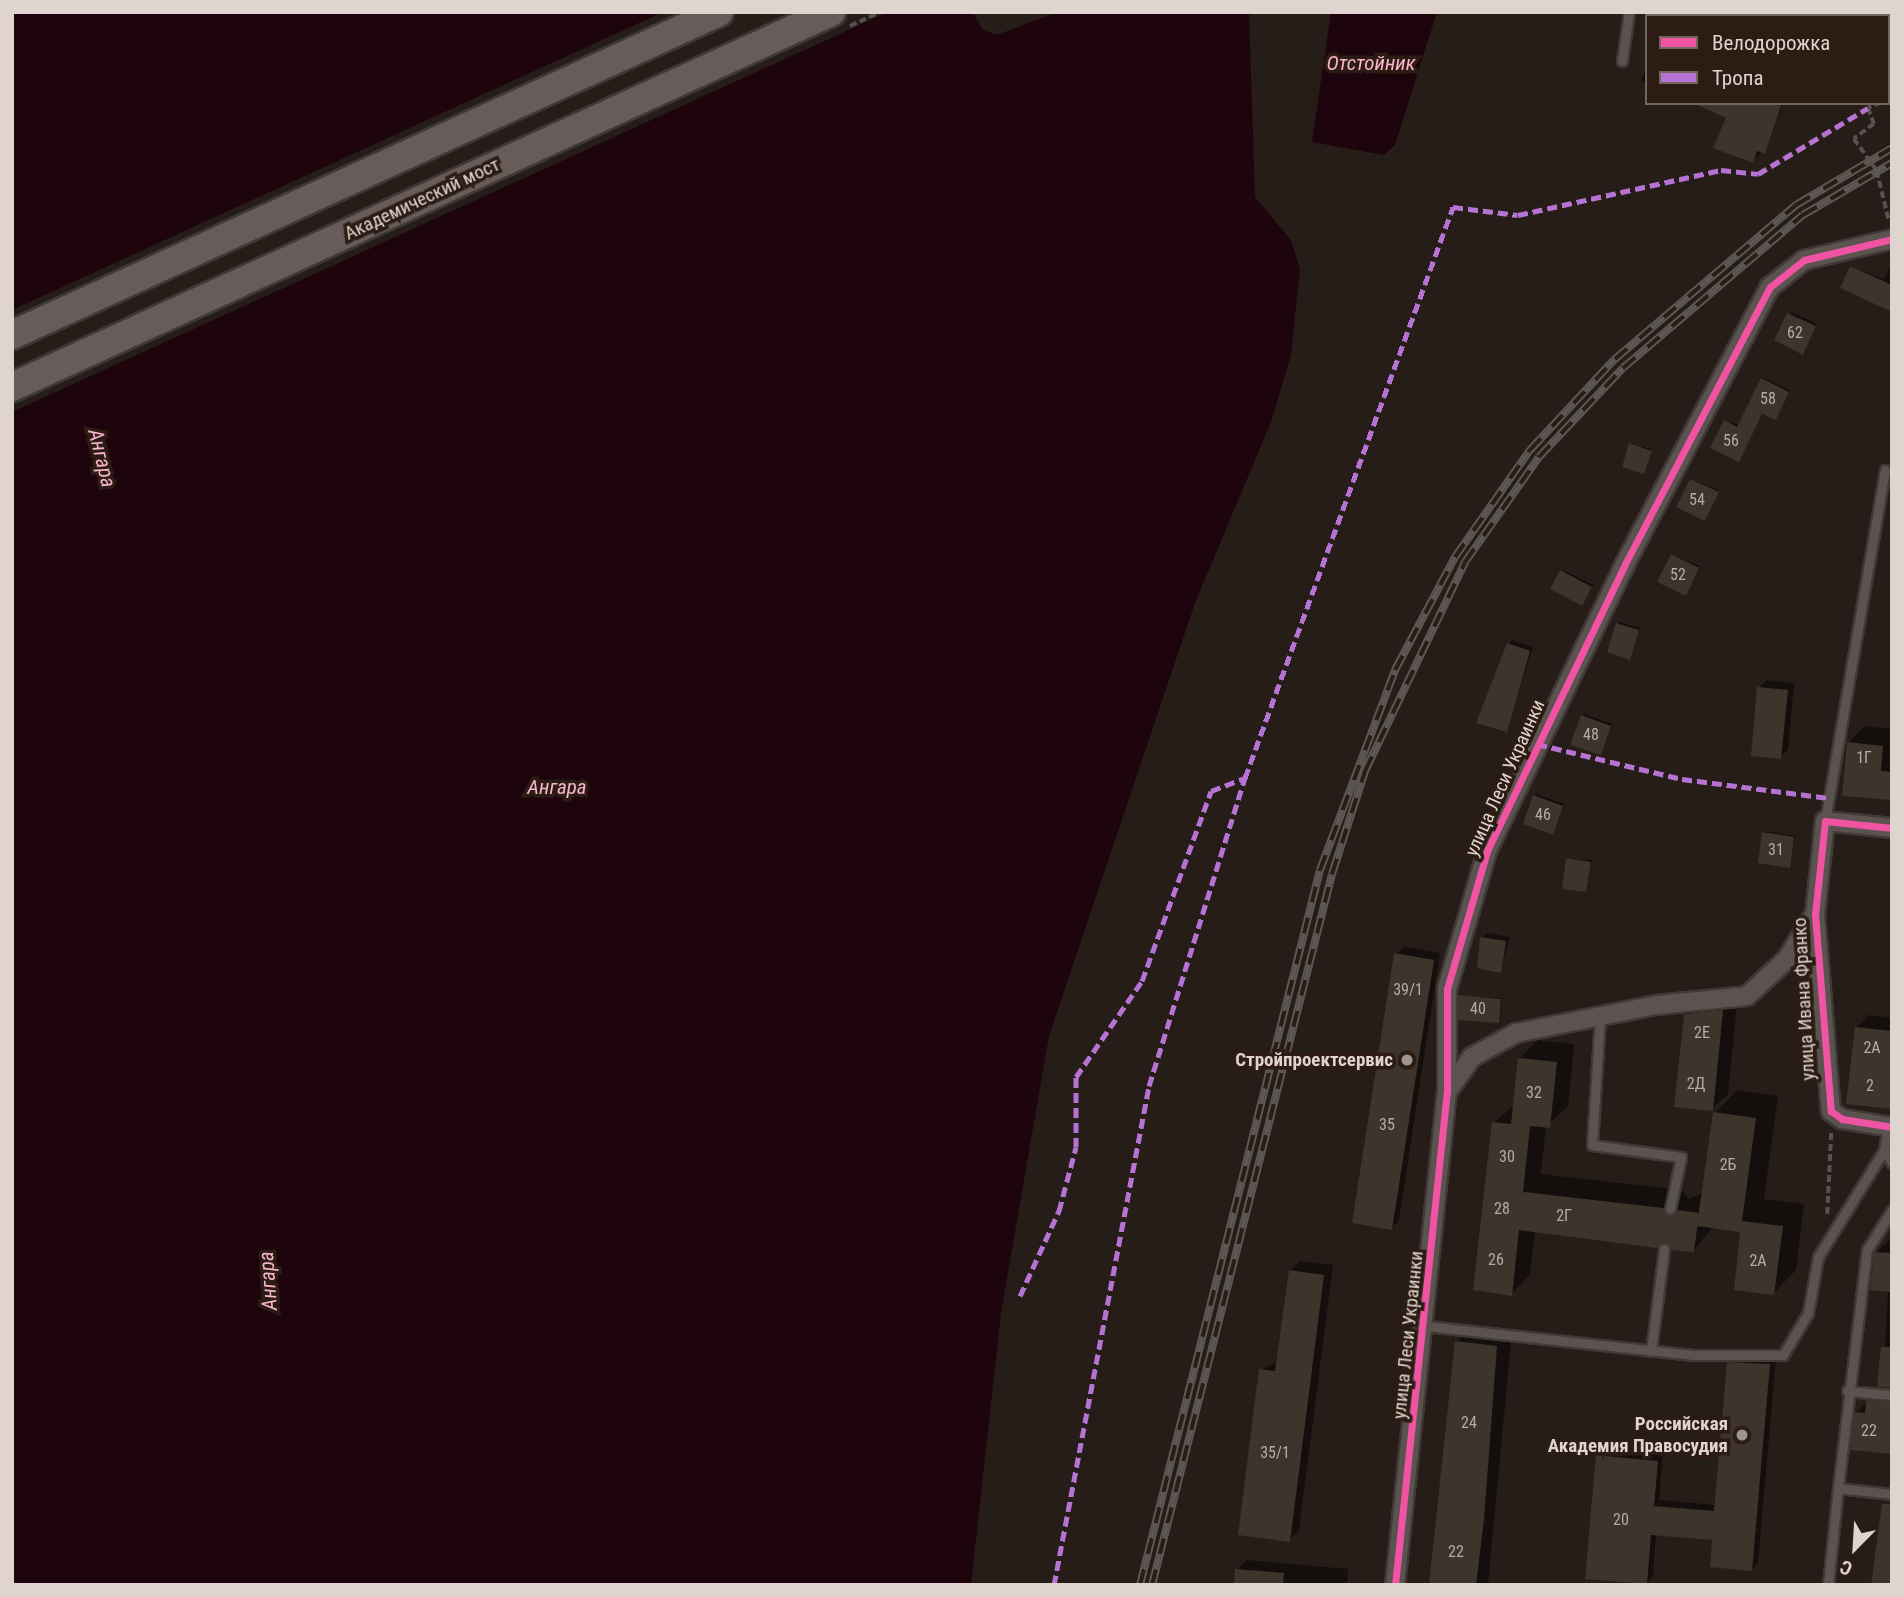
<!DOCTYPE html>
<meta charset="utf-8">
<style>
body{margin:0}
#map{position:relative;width:1904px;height:1597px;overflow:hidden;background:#261d19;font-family:"Roboto Condensed",sans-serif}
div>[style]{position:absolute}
.water>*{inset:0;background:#1d040d}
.pier>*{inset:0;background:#261d19}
.shadow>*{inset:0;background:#0007}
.building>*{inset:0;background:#3d342c}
.path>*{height:3.5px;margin-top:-1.75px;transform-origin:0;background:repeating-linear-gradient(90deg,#58524f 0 7px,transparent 0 10.5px)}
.roads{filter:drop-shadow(2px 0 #403936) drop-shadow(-2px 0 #403936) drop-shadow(0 2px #403936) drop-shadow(0 -2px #403936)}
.lane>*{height:9px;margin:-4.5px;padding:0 4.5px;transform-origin:4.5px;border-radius:4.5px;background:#5a534f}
.street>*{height:18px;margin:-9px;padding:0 9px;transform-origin:9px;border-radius:9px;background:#5a534f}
.secondary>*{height:24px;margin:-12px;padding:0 12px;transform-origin:12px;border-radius:12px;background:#5a534f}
.primary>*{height:28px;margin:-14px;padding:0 14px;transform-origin:14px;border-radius:14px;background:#675c59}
.rail>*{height:8px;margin-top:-4px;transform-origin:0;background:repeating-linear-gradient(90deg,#2c1c13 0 16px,#5e5854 0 32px);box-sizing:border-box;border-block:2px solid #5e5854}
.quiet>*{height:5px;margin-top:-2.5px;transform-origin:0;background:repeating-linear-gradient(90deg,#b673d3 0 10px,transparent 0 15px)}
.cycleway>*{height:7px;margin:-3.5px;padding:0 3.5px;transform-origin:3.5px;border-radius:3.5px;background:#f153a3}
.dots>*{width:19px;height:19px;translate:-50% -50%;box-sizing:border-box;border:4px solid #2c1c13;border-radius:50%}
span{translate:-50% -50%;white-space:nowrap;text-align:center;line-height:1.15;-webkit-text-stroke:7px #2c1c13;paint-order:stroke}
.number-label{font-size:16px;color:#b6aca6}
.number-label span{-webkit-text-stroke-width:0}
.street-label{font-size:19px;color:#dfd4ce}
.poi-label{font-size:19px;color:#dfd4ce;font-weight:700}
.right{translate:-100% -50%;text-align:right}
.water-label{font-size:21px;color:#f9b4cd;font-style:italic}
.frame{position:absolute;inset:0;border:14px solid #dfd4ce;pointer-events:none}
.legend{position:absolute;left:1645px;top:14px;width:245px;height:91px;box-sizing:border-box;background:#2c1c13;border:2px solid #74665e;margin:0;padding:9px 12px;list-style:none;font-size:21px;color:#dfd4ce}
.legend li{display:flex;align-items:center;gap:14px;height:35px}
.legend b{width:35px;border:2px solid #74665e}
.north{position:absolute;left:1820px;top:1513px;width:70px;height:70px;-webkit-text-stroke:5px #2c1c13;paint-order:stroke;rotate:204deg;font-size:19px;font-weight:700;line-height:28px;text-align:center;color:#dfd4ce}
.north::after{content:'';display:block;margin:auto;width:24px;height:32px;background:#dfd4ce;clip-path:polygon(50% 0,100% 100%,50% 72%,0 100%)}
</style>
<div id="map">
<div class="water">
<i style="clip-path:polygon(12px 12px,973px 12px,983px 30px,997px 35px,1057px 12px,1249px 12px,1255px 197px,1291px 240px,1300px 269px,1291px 355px,1271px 422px,1195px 603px,1049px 1036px,1001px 1313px,971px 1585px,12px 1585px)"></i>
<i style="clip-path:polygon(1331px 12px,1437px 12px,1395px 145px,1384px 155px,1312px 142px)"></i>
</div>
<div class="pier">
<i style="clip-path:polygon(663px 12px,888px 12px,12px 412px,12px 310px)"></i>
</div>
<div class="shadow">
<i style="clip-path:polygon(1647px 65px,1647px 82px,1641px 81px)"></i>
<i style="clip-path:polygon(1718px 103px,1783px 103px,1767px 149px,1752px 161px)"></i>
<i style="clip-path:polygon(1890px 266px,1892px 265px,1892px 308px,1851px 267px,1884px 279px)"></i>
<i style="clip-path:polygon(1791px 312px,1817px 324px,1804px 351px,1776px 340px)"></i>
<i style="clip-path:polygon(1764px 378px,1790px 390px,1777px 417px,1763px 412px,1740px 458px,1725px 421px,1740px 425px)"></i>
<i style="clip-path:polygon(1631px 444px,1652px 449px,1644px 472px)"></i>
<i style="clip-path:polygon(1691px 480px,1719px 490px,1706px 517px)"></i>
<i style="clip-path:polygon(1672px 555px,1700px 566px,1687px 592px)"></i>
<i style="clip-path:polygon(1563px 570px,1593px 585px,1584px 603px,1561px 571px)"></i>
<i style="clip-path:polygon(1619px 622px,1640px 628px,1631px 656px,1617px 624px)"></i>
<i style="clip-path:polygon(1512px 640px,1533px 647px,1506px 730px,1509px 644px)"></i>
<i style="clip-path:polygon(1767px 680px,1794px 683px,1788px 750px,1780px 757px,1759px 688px)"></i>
<i style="clip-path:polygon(1584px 714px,1612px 724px,1602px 752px,1582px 716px)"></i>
<i style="clip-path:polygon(1865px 726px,1892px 729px,1892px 799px,1848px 743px)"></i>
<i style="clip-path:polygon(1536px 794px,1564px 804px,1554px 831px,1535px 796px)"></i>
<i style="clip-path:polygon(1766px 831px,1795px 836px,1789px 866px,1764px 833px)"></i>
<i style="clip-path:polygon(1568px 859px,1592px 860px,1586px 890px)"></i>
<i style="clip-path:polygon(1487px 933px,1510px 937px,1500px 971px,1482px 938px)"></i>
<i style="clip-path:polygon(1404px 947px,1440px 953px,1399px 1220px,1392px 1228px,1396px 954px)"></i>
<i style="clip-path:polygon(1738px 995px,1728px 1094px,1712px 1109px,1686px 1014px,1701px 999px)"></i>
<i style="clip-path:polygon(1460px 996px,1502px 998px,1500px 1020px,1498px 1021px)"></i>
<i style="clip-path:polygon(1869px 1015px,1892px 1018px,1892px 1107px,1856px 1028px)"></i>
<i style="clip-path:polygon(1538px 1040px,1574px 1044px,1568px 1107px,1546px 1126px,1541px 1174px,1682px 1190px,1689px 1199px,1704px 1193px,1715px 1113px,1737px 1090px,1778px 1096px,1764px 1199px,1804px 1204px,1796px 1270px,1774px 1293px,1743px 1227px,1713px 1227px,1694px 1250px,1664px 1240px,1535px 1230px,1530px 1275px,1511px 1294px,1493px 1123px,1515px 1104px,1520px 1058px)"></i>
<i style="clip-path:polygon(1892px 1237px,1892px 1453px,1856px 1413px,1883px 1386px,1888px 1290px,1876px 1253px)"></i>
<i style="clip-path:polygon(1300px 1261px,1333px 1265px,1299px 1530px,1289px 1540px,1261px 1370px,1279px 1361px,1290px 1271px)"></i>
<i style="clip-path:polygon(1472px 1327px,1512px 1331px,1488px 1585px,1430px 1585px,1457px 1342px)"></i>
<i style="clip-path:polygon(1735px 1356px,1776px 1358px,1758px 1563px,1752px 1569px,1714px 1539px,1656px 1534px,1653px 1576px,1647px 1582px,1597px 1456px,1604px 1450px,1663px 1455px,1659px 1500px,1716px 1505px,1728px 1363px)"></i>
<i style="clip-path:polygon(1247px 1560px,1348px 1569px,1347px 1585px,1236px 1585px,1237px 1570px)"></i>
</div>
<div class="building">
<i style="clip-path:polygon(1693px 103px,1782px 103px,1765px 154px,1757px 151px,1753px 163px,1713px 148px,1726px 118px)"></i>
<i style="clip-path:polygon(1850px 266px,1892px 285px,1892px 312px,1840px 288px)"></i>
<i style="clip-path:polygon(1787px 313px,1816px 326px,1803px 355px,1774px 340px)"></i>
<i style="clip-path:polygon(1761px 378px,1789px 392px,1776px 420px,1762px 414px,1739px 462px,1710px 448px,1724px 420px,1737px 427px)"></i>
<i style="clip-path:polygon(1629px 443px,1652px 451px,1644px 474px,1622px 467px)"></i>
<i style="clip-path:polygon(1690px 479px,1719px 492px,1705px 521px,1676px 507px)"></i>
<i style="clip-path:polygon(1671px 554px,1699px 568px,1686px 596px,1657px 582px)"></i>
<i style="clip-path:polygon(1560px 570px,1592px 587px,1582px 606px,1550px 589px)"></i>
<i style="clip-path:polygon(1616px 623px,1639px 630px,1630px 660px,1607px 652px)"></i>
<i style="clip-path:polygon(1507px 643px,1530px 651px,1507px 732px,1476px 723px)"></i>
<i style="clip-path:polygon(1757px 687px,1788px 690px,1781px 759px,1751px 756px)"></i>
<i style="clip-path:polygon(1581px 715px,1611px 726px,1601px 755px,1570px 745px)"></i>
<i style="clip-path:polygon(1847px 742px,1883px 746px,1881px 771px,1892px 772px,1892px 800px,1842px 796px)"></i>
<i style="clip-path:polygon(1533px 795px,1563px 806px,1553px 835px,1523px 824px)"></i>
<i style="clip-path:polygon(1762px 832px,1794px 837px,1790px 868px,1758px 863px)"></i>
<i style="clip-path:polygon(1566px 858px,1591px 862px,1586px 892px,1562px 889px)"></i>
<i style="clip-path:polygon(1480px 937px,1506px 941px,1501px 973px,1477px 968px)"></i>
<i style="clip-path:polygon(1394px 953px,1434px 960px,1392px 1230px,1352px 1223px)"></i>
<i style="clip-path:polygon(1458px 995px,1501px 999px,1499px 1023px,1458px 1020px)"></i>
<i style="clip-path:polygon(1723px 1010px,1713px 1111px,1674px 1107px,1684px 1014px)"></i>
<i style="clip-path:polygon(1855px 1027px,1892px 1031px,1892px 1109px,1846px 1104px)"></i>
<i style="clip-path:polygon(1518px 1058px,1557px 1062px,1550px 1128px,1530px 1126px,1523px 1192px,1663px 1208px,1669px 1216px,1677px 1210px,1699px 1213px,1694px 1252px,1671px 1250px,1664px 1242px,1657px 1248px,1519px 1230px,1512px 1296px,1473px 1290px,1492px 1122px,1511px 1124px)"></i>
<i style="clip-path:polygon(1713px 1112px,1756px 1118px,1742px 1221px,1783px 1226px,1774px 1295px,1734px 1290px,1741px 1224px,1740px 1232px,1697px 1226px)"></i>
<i style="clip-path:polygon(1874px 1252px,1892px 1253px,1892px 1292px,1870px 1290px)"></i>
<i style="clip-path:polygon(1289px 1270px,1324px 1275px,1290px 1542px,1238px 1535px,1259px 1369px,1275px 1371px)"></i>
<i style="clip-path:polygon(1455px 1341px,1497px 1346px,1484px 1519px,1476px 1585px,1429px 1585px)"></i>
<i style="clip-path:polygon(1881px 1347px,1892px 1347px,1892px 1388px,1877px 1387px)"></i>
<i style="clip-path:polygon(1727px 1362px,1770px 1364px,1752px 1571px,1710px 1567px,1712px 1540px,1651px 1535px,1647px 1584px,1585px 1579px,1596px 1455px,1658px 1461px,1654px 1506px,1714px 1511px)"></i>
<i style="clip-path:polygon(1866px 1400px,1892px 1402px,1892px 1454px,1850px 1450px,1854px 1412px,1865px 1413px)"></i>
<i style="clip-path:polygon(1882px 1504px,1892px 1504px,1892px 1585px,1871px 1585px)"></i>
<i style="clip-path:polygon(1235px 1569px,1284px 1573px,1283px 1585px,1234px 1585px)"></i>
</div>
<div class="path">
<i style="left:1754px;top:12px;width:7px;rotate:34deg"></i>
<i style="left:1812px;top:12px;width:8px;rotate:30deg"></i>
<i style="left:850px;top:26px;width:33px;rotate:-25deg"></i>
<i style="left:1888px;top:100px;width:4px;rotate:-14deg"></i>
<i style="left:1881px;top:103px;width:14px;rotate:159deg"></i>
<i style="left:1868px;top:108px;width:17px;rotate:69deg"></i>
<i style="left:1874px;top:124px;width:25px;rotate:143deg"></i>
<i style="left:1854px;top:139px;width:39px;rotate:54deg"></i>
<i style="left:1877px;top:171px;width:51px;rotate:76.5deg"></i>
<i style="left:1827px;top:1214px;width:83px;rotate:-87.2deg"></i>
</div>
<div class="roads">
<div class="lane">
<i style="left:1622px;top:61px;width:49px;rotate:-81.9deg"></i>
<i style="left:1825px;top:821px;width:356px;rotate:-80.3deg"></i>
<i style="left:1600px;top:1017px;width:128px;rotate:93.6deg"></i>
<i style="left:1592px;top:1145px;width:90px;rotate:7.7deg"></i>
<i style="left:1681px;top:1157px;width:53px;rotate:101.9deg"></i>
<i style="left:1884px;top:1150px;width:15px;rotate:58deg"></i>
<i style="left:1426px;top:1326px;width:269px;rotate:6.2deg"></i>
<i style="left:1693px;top:1355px;width:90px"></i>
<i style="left:1783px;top:1355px;width:49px;rotate:-59.2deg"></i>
<i style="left:1808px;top:1313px;width:57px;rotate:-79.9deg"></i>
<i style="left:1818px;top:1257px;width:126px;rotate:-58.3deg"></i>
<i style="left:1884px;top:1150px;width:23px;rotate:-80deg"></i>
<i style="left:1651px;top:1351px;width:103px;rotate:-82.7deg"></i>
<i style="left:1847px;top:1391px;width:45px;rotate:5.1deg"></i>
<i style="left:1838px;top:1488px;width:240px;rotate:-83.1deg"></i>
<i style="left:1867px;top:1250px;width:47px;rotate:-58deg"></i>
<i style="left:1828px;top:1585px;width:98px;rotate:-84.1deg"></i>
<i style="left:1838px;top:1488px;width:54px;rotate:6.3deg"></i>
</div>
<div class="street">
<i style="left:1892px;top:828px;width:67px;rotate:-174deg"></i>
<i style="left:1825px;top:821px;width:94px;rotate:96.1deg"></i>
<i style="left:1815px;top:914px;width:198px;rotate:85.4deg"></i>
<i style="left:1831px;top:1111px;width:14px;rotate:36deg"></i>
<i style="left:1842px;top:1119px;width:51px;rotate:9.1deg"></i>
<i style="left:1447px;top:1092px;width:43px;rotate:-54.5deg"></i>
<i style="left:1472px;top:1057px;width:50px;rotate:-28.6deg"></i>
<i style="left:1516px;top:1033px;width:143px;rotate:-11.3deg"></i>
<i style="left:1656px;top:1005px;width:91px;rotate:-5.6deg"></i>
<i style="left:1747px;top:996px;width:54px;rotate:-42.8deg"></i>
<i style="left:1787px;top:959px;width:53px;rotate:-58.1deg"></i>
<i style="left:1395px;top:1585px;width:496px;rotate:-84deg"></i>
<i style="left:1447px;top:1092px;width:103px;rotate:-90deg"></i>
<i style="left:1447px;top:989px;width:144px;rotate:-73.8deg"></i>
<i style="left:1487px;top:851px;width:318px;rotate:-64.3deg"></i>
<i style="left:1625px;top:564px;width:313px;rotate:-62.4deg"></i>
<i style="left:1770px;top:287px;width:43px;rotate:-38.5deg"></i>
<i style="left:1804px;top:260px;width:90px;rotate:-13.4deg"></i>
</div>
<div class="secondary">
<i style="left:1861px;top:12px;width:22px;rotate:10deg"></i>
</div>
<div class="primary">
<i style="left:12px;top:335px;width:777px;rotate:-24.55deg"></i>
<i style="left:12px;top:387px;width:901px;rotate:-24.6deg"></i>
</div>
</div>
<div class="rail">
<i style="left:1140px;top:1585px;width:737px;rotate:-75.87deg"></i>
<i style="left:1320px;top:870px;width:214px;rotate:-69.4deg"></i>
<i style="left:1395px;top:670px;width:128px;rotate:-62deg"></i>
<i style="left:1455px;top:557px;width:131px;rotate:-55deg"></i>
<i style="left:1530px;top:450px;width:125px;rotate:-47deg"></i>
<i style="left:1615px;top:359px;width:238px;rotate:-40.4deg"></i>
<i style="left:1796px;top:205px;width:112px;rotate:-30.7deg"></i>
<i style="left:1152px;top:1585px;width:733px;rotate:-75.79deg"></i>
<i style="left:1332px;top:874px;width:108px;rotate:-72.2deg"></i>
<i style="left:1365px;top:771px;width:232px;rotate:-64.4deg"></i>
<i style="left:1465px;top:562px;width:128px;rotate:-54.8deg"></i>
<i style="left:1539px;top:457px;width:122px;rotate:-46.7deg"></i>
<i style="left:1623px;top:368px;width:236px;rotate:-40.4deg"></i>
<i style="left:1803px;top:215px;width:103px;rotate:-30.3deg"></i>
</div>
<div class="quiet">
<i style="left:1537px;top:744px;width:149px;rotate:13.6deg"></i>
<i style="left:1682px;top:779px;width:148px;rotate:7.4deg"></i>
<i style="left:1020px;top:1296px;width:94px;rotate:-65.4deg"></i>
<i style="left:1059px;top:1211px;width:66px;rotate:-75.1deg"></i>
<i style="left:1076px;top:1147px;width:70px;rotate:-90deg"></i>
<i style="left:1076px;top:1077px;width:116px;rotate:-55.5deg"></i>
<i style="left:1142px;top:981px;width:202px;rotate:-70deg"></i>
<i style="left:1211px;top:791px;width:36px;rotate:-21deg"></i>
<i style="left:1054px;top:1585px;width:508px;rotate:-79.22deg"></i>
<i style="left:1149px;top:1086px;width:323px;rotate:-72.7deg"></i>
<i style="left:1245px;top:778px;width:608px;rotate:-69.98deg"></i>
<i style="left:1453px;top:207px;width:65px;rotate:7deg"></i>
<i style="left:1518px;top:215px;width:208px;rotate:-12.5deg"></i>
<i style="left:1721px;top:170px;width:37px;rotate:6deg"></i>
<i style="left:1758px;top:174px;width:128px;rotate:-31deg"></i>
</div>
<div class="cycleway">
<i style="left:1892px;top:828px;width:67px;rotate:-174deg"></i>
<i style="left:1825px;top:821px;width:94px;rotate:96.1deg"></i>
<i style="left:1815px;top:914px;width:198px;rotate:85.4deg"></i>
<i style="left:1831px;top:1111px;width:14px;rotate:36deg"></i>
<i style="left:1842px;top:1119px;width:51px;rotate:9.1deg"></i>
<i style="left:1395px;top:1585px;width:496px;rotate:-84deg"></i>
<i style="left:1447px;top:1092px;width:103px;rotate:-90deg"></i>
<i style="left:1447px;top:989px;width:144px;rotate:-73.8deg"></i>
<i style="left:1487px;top:851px;width:318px;rotate:-64.3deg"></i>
<i style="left:1625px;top:564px;width:313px;rotate:-62.4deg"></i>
<i style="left:1770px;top:287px;width:43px;rotate:-38.5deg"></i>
<i style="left:1804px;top:260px;width:90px;rotate:-13.4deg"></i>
</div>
<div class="dots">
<i style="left:1407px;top:1060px;background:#9e948f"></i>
<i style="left:1742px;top:1435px;background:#9e948f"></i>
</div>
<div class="number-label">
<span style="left:1795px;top:333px">62</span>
<span style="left:1768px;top:399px">58</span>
<span style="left:1731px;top:441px">56</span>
<span style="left:1697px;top:500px">54</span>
<span style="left:1678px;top:575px">52</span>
<span style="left:1591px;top:735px">48</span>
<span style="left:1864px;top:758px">1Г</span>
<span style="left:1543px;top:815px">46</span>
<span style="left:1776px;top:850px">31</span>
<span style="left:1408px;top:990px">39/1</span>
<span style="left:1478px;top:1009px">40</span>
<span style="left:1702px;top:1033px">2Е</span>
<span style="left:1872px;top:1048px">2А</span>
<span style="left:1696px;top:1084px">2Д</span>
<span style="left:1870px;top:1086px">2</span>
<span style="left:1534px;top:1093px">32</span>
<span style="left:1387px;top:1125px">35</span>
<span style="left:1507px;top:1157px">30</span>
<span style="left:1728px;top:1165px">2Б</span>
<span style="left:1502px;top:1209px">28</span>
<span style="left:1564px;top:1216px">2Г</span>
<span style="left:1496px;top:1260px">26</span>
<span style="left:1758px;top:1261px">2А</span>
<span style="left:1469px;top:1423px">24</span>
<span style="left:1869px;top:1431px">22</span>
<span style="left:1275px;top:1453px">35/1</span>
<span style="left:1621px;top:1520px">20</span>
<span style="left:1456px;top:1552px">22</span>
</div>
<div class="street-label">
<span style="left:422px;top:199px;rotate:-25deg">Академический мост</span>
<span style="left:1505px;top:778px;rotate:-66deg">улица Леси Украинки</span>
<span style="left:1804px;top:999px;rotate:-93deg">улица Ивана Франко</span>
<span style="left:1408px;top:1335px;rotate:-84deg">улица Леси Украинки</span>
</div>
<div class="poi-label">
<span class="right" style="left:1393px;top:1060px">Стройпроектсервис</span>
<span class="right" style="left:1728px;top:1435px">Российская<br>Академия Правосудия</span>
</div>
<div class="water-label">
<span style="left:1371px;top:63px">Отстойник</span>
<span style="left:102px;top:458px;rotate:76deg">Ангара</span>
<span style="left:557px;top:787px">Ангара</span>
<span style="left:268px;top:1281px;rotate:-94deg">Ангара</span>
</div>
<div class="frame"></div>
<ul class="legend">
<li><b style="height:9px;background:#f153a3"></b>Велодорожка</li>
<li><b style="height:9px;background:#b673d3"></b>Тропа</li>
</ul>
<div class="north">С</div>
</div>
